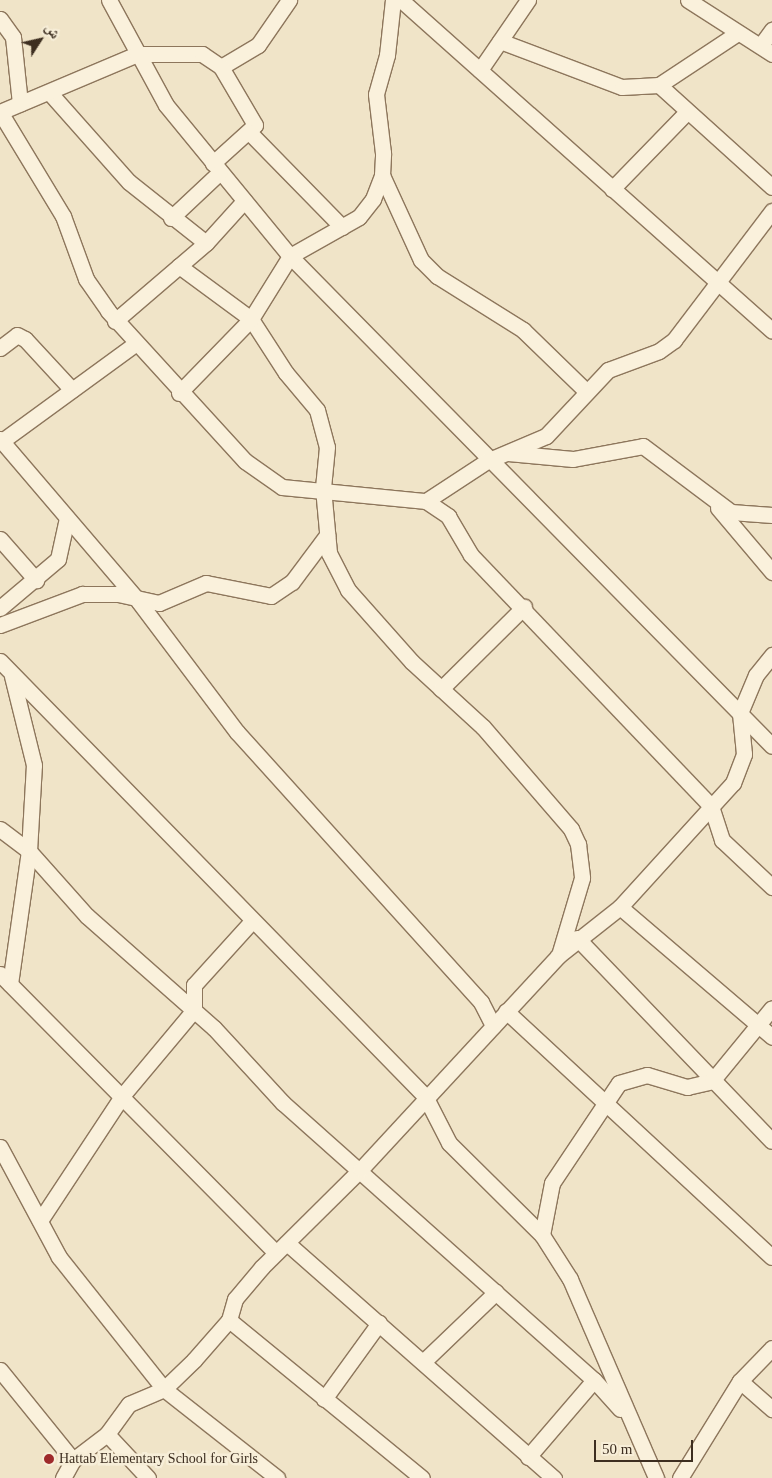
<!DOCTYPE html>
<meta charset="utf-8">
<style>
body{margin:0}
#map{position:relative;width:772px;height:1478px;overflow:hidden;background:#f0e4c8;font-family:"Times New Roman","Noto Naskh Arabic",serif}
div>[style]{position:absolute}
.roads{filter:drop-shadow(1px 0 #8d765c) drop-shadow(-1px 0 #8d765c) drop-shadow(0 1px #8d765c) drop-shadow(0 -1px #8d765c)}
.minor>*{height:15px;margin:-7.5px;padding:0 7.5px;transform-origin:7.5px;border-radius:7.5px;background:#faf1dc}
.dots>*{width:14px;height:14px;translate:-50% -50%;box-sizing:border-box;border:2px solid #f7eed8;border-radius:50%}
span{translate:-50% -50%;white-space:nowrap;text-align:center;line-height:1.15;-webkit-text-stroke:5px #f7eed8;paint-order:stroke}
.poi-label{font-size:14px;color:#3d2e20}
.left{translate:0 -50%;text-align:left}
.north{position:absolute;left:15px;top:15px;width:50px;height:50px;-webkit-text-stroke:4px #f7eed8;paint-order:stroke;rotate:55deg;font-size:14px;font-weight:700;line-height:20px;text-align:center;color:#3d2e20}
.north::after{content:'';display:block;margin:auto;width:18px;height:22px;background:#3d2e20;clip-path:polygon(50% 0,100% 100%,50% 72%,0 100%)}
.scale{position:absolute;left:594px;top:1440px;width:99px;height:22px;box-sizing:border-box;border:2px solid #3d2e20;border-top:0;padding-left:6px;font-size:15px;line-height:18px;white-space:nowrap;color:#3d2e20;-webkit-text-stroke:4px #f7eed8;paint-order:stroke}
</style>
<div id="map">
<div class="roads">
<div class="minor">
<i style="left:109px;top:0;width:119px;rotate:61.5deg"></i>
<i style="left:166px;top:105px;width:195px;rotate:50.6deg"></i>
<i style="left:290px;top:256px;width:687px;rotate:45.47deg"></i>
<i style="left:401px;top:0;width:497px;rotate:41.7deg"></i>
<i style="left:688px;top:0;width:100px;rotate:32.7deg"></i>
<i style="left:0;top:19px;width:22px;rotate:54deg"></i>
<i style="left:13px;top:37px;width:67px;rotate:84deg"></i>
<i style="left:500px;top:41px;width:130px;rotate:20.7deg"></i>
<i style="left:622px;top:87px;width:37px;rotate:-3deg"></i>
<i style="left:659px;top:85px;width:92px;rotate:-33.5deg"></i>
<i style="left:761px;top:45px;width:19px;rotate:-54deg"></i>
<i style="left:221px;top:67px;width:43px;rotate:-30.7deg"></i>
<i style="left:258px;top:45px;width:55px;rotate:-55.4deg"></i>
<i style="left:480px;top:70px;width:85px;rotate:-55.6deg"></i>
<i style="left:659px;top:85px;width:152px;rotate:42.1deg"></i>
<i style="left:49px;top:92px;width:120px;rotate:48.4deg"></i>
<i style="left:129px;top:182px;width:98px;rotate:38.4deg"></i>
<i style="left:0;top:112px;width:122px;rotate:58.8deg"></i>
<i style="left:63px;top:216px;width:67px;rotate:69.9deg"></i>
<i style="left:86px;top:279px;width:39px;rotate:55deg"></i>
<i style="left:108px;top:311px;width:203px;rotate:47.6deg"></i>
<i style="left:245px;top:461px;width:45px;rotate:35.1deg"></i>
<i style="left:282px;top:487px;width:145px;rotate:5.6deg"></i>
<i style="left:426px;top:501px;width:27px;rotate:34deg"></i>
<i style="left:448px;top:516px;width:45px;rotate:59.5deg"></i>
<i style="left:471px;top:555px;width:347px;rotate:46.3deg"></i>
<i style="left:711px;top:806px;width:36px;rotate:72deg"></i>
<i style="left:722px;top:840px;width:69px;rotate:43.2deg"></i>
<i style="left:0;top:112px;width:149px;rotate:-22.9deg"></i>
<i style="left:137px;top:54px;width:65px"></i>
<i style="left:202px;top:54px;width:23px;rotate:34deg"></i>
<i style="left:221px;top:67px;width:67px;rotate:59.6deg"></i>
<i style="left:255px;top:125px;width:57px;rotate:137.9deg"></i>
<i style="left:249px;top:132px;width:133px;rotate:45.6deg"></i>
<i style="left:382px;top:175px;width:94px;rotate:65.4deg"></i>
<i style="left:421px;top:260px;width:23px;rotate:45deg"></i>
<i style="left:437px;top:276px;width:102px;rotate:32.1deg"></i>
<i style="left:523px;top:330px;width:86px;rotate:44.1deg"></i>
<i style="left:612px;top:189px;width:107px;rotate:-45.8deg"></i>
<i style="left:171px;top:218px;width:67px;rotate:-43.2deg"></i>
<i style="left:179px;top:266px;width:89px;rotate:36.4deg"></i>
<i style="left:251px;top:319px;width:64px;rotate:57.1deg"></i>
<i style="left:286px;top:373px;width:48px;rotate:50deg"></i>
<i style="left:317px;top:410px;width:38px;rotate:75deg"></i>
<i style="left:327px;top:447px;width:41px;rotate:95.6deg"></i>
<i style="left:323px;top:488px;width:65px;rotate:84.7deg"></i>
<i style="left:329px;top:553px;width:42px;rotate:62.8deg"></i>
<i style="left:348px;top:590px;width:96px;rotate:48.4deg"></i>
<i style="left:412px;top:662px;width:96px;rotate:42.5deg"></i>
<i style="left:483px;top:727px;width:135px;rotate:49.2deg"></i>
<i style="left:571px;top:829px;width:17px;rotate:65deg"></i>
<i style="left:578px;top:844px;width:34px;rotate:83deg"></i>
<i style="left:582px;top:878px;width:80px;rotate:106.6deg"></i>
<i style="left:115px;top:321px;width:120px;rotate:-40.6deg"></i>
<i style="left:206px;top:243px;width:57px;rotate:-47.9deg"></i>
<i style="left:0;top:348px;width:21px;rotate:-37deg"></i>
<i style="left:17px;top:335px;width:9px;rotate:27deg"></i>
<i style="left:25px;top:339px;width:69px;rotate:47.3deg"></i>
<i style="left:179px;top:393px;width:103px;rotate:-45.8deg"></i>
<i style="left:251px;top:319px;width:74px;rotate:-58.2deg"></i>
<i style="left:290px;top:256px;width:79px;rotate:-29.5deg"></i>
<i style="left:359px;top:217px;width:23px;rotate:-52deg"></i>
<i style="left:373px;top:199px;width:26px;rotate:-69deg"></i>
<i style="left:382px;top:175px;width:22px;rotate:-87deg"></i>
<i style="left:383px;top:153px;width:59px;rotate:-96.8deg"></i>
<i style="left:376px;top:94px;width:41px;rotate:-74.2deg"></i>
<i style="left:387px;top:55px;width:55px;rotate:-83.8deg"></i>
<i style="left:0;top:439px;width:214px;rotate:49.5deg"></i>
<i style="left:139px;top:602px;width:163px;rotate:53deg"></i>
<i style="left:237px;top:732px;width:364px;rotate:47.9deg"></i>
<i style="left:481px;top:1002px;width:27px;rotate:63deg"></i>
<i style="left:2px;top:441px;width:165px;rotate:-36.1deg"></i>
<i style="left:508px;top:453px;width:65px;rotate:5.3deg"></i>
<i style="left:573px;top:459px;width:71px;rotate:-10.5deg"></i>
<i style="left:643px;top:446px;width:110px;rotate:36.9deg"></i>
<i style="left:731px;top:512px;width:41px;rotate:4.2deg"></i>
<i style="left:426px;top:501px;width:73px;rotate:-33.3deg"></i>
<i style="left:487px;top:461px;width:64px;rotate:-23deg"></i>
<i style="left:546px;top:436px;width:91px;rotate:-46.8deg"></i>
<i style="left:608px;top:370px;width:54px;rotate:-20.4deg"></i>
<i style="left:659px;top:351px;width:19px;rotate:-36deg"></i>
<i style="left:674px;top:340px;width:162px;rotate:-52.8deg"></i>
<i style="left:718px;top:508px;width:84px;rotate:49.8deg"></i>
<i style="left:0;top:539px;width:55px;rotate:48.7deg"></i>
<i style="left:0;top:608px;width:76px;rotate:-40.2deg"></i>
<i style="left:58px;top:559px;width:42px;rotate:-77.6deg"></i>
<i style="left:0;top:625px;width:88px;rotate:-20.7deg"></i>
<i style="left:82px;top:594px;width:36px"></i>
<i style="left:118px;top:594px;width:42px;rotate:12.4deg"></i>
<i style="left:159px;top:603px;width:51px;rotate:-23.1deg"></i>
<i style="left:206px;top:583px;width:66px;rotate:11.3deg"></i>
<i style="left:271px;top:596px;width:25px;rotate:-34deg"></i>
<i style="left:292px;top:582px;width:59px;rotate:-53.3deg"></i>
<i style="left:0;top:661px;width:608px;rotate:45.67deg"></i>
<i style="left:425px;top:1096px;width:53px;rotate:62.9deg"></i>
<i style="left:449px;top:1143px;width:131px;rotate:44.7deg"></i>
<i style="left:542px;top:1235px;width:52px;rotate:57.5deg"></i>
<i style="left:570px;top:1279px;width:217px;rotate:66.6deg"></i>
<i style="left:441px;top:689px;width:117px;rotate:-44.7deg"></i>
<i style="left:0;top:829px;width:36px;rotate:37deg"></i>
<i style="left:29px;top:851px;width:87px;rotate:48.3deg"></i>
<i style="left:87px;top:916px;width:169px;rotate:41.4deg"></i>
<i style="left:214px;top:1028px;width:102px;rotate:47.4deg"></i>
<i style="left:283px;top:1103px;width:416px;rotate:41.7deg"></i>
<i style="left:594px;top:1380px;width:39px;rotate:48deg"></i>
<i style="left:620px;top:907px;width:200px;rotate:40.5deg"></i>
<i style="left:577px;top:938px;width:281px;rotate:46.2deg"></i>
<i style="left:0;top:974px;width:392px;rotate:45.3deg"></i>
<i style="left:10px;top:984px;width:134px;rotate:-81.9deg"></i>
<i style="left:29px;top:851px;width:86px;rotate:-86.7deg"></i>
<i style="left:34px;top:765px;width:92px;rotate:-103.9deg"></i>
<i style="left:506px;top:1011px;width:362px;rotate:42.8deg"></i>
<i style="left:0;top:1147px;width:125px;rotate:61.8deg"></i>
<i style="left:59px;top:1257px;width:169px;rotate:51.5deg"></i>
<i style="left:164px;top:1389px;width:144px;rotate:38.2deg"></i>
<i style="left:41px;top:1219px;width:147px;rotate:-56.6deg"></i>
<i style="left:122px;top:1096px;width:112px;rotate:-50.1deg"></i>
<i style="left:194px;top:1010px;width:25px;rotate:-90deg"></i>
<i style="left:194px;top:985px;width:86px;rotate:-47.8deg"></i>
<i style="left:542px;top:1235px;width:53px;rotate:-79.1deg"></i>
<i style="left:552px;top:1183px;width:120px;rotate:-56.2deg"></i>
<i style="left:619px;top:1083px;width:29px;rotate:-16deg"></i>
<i style="left:647px;top:1075px;width:42px;rotate:16.7deg"></i>
<i style="left:687px;top:1087px;width:26px;rotate:-13deg"></i>
<i style="left:712px;top:1081px;width:94px;rotate:-50.6deg"></i>
<i style="left:287px;top:1243px;width:356px;rotate:41.4deg"></i>
<i style="left:229px;top:1320px;width:249px;rotate:39.3deg"></i>
<i style="left:423px;top:1362px;width:101px;rotate:-43.8deg"></i>
<i style="left:0;top:1370px;width:116px;rotate:51deg"></i>
<i style="left:740px;top:1381px;width:43px;rotate:41.2deg"></i>
<i style="left:324px;top:1399px;width:94px;rotate:-54.1deg"></i>
<i style="left:107px;top:1434px;width:60px;rotate:47deg"></i>
<i style="left:528px;top:1457px;width:101px;rotate:-49.4deg"></i>
<i style="left:63px;top:1478px;width:21px;rotate:-61deg"></i>
<i style="left:73px;top:1460px;width:43px;rotate:-37.4deg"></i>
<i style="left:107px;top:1434px;width:37px;rotate:-54deg"></i>
<i style="left:129px;top:1404px;width:38px;rotate:-23deg"></i>
<i style="left:164px;top:1389px;width:42px;rotate:-44deg"></i>
<i style="left:194px;top:1360px;width:53px;rotate:-48.8deg"></i>
<i style="left:229px;top:1320px;width:22px;rotate:-74deg"></i>
<i style="left:235px;top:1299px;width:42px;rotate:-49.8deg"></i>
<i style="left:262px;top:1267px;width:139px;rotate:-44.7deg"></i>
<i style="left:361px;top:1169px;width:290px;rotate:-47.2deg"></i>
<i style="left:558px;top:956px;width:79px;rotate:-38.3deg"></i>
<i style="left:620px;top:907px;width:168px;rotate:-47.7deg"></i>
<i style="left:733px;top:783px;width:31px;rotate:-69deg"></i>
<i style="left:744px;top:754px;width:41px;rotate:-95.6deg"></i>
<i style="left:740px;top:713px;width:41px;rotate:-67.2deg"></i>
<i style="left:756px;top:675px;width:26px;rotate:-51deg"></i>
<i style="left:680px;top:1478px;width:114px;rotate:-58.3deg"></i>
<i style="left:740px;top:1381px;width:46px;rotate:-45.9deg"></i>
</div>
</div>
<div class="dots">
<i style="left:49px;top:1459px;background:#9e2a2b"></i>
</div>
<div class="poi-label">
<span class="left" style="left:59px;top:1459px">Hattab Elementary School for Girls</span>
</div>
<div class="north">ش</div>
<div class="scale">50 m</div>
</div>
